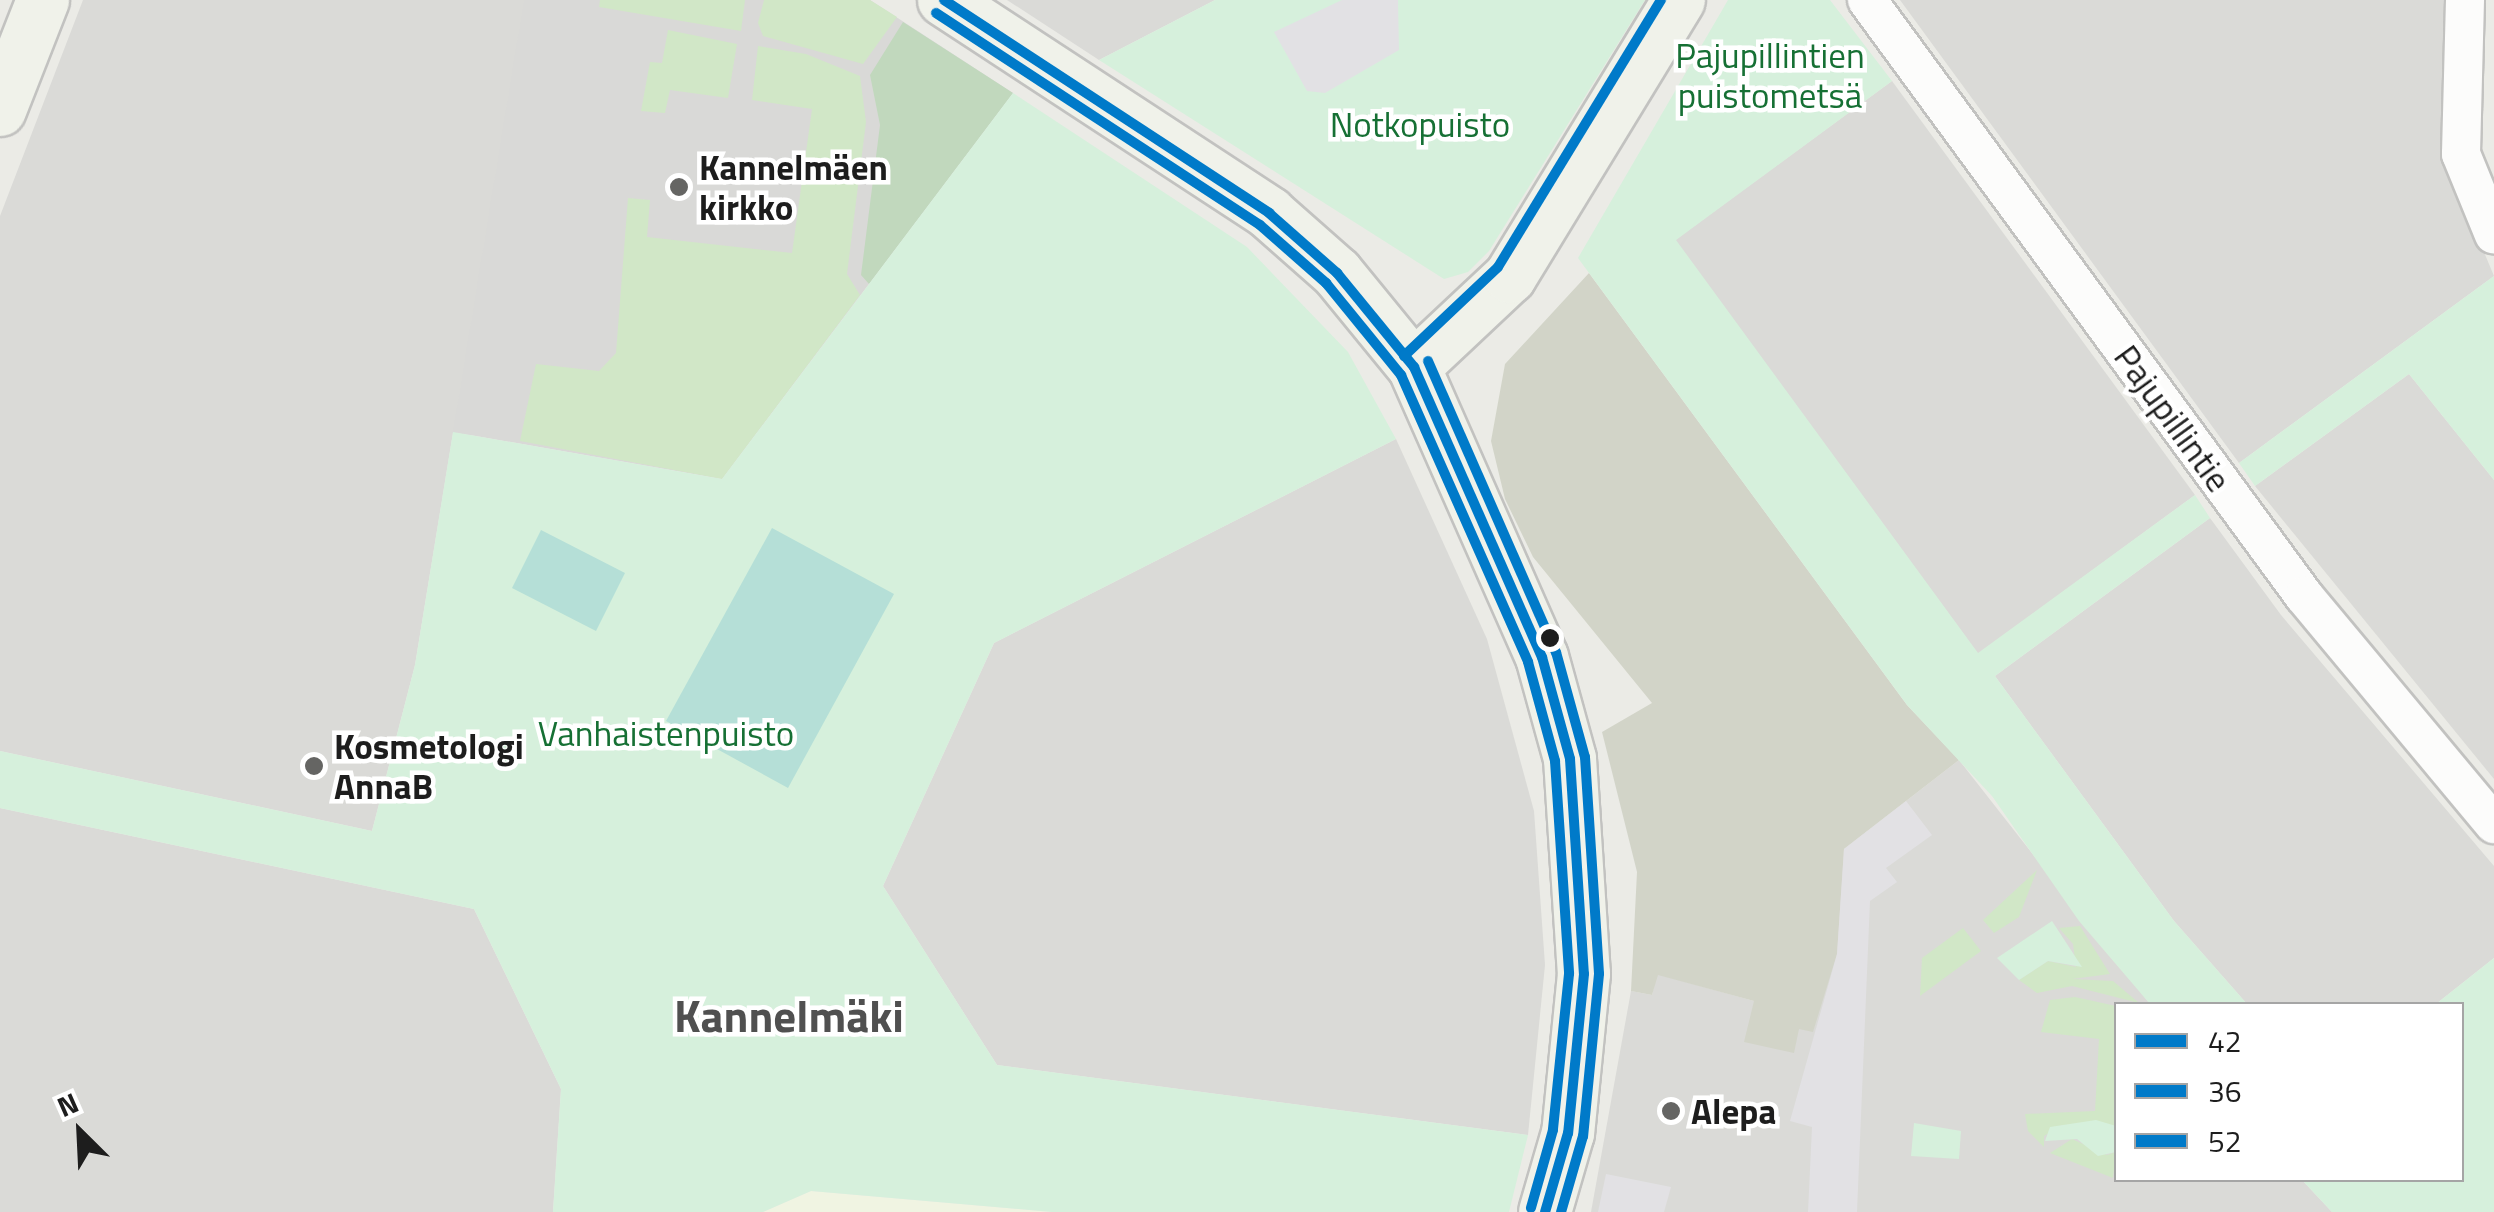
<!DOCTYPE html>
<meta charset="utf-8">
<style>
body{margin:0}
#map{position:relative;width:2494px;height:1212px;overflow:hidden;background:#ebebe6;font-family:"Titillium Web",sans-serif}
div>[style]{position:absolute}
.residential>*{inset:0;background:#dadad7}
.education>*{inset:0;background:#f0f4e2}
.religious>*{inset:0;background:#d9d9d7}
.construction>*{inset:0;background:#d2d4c8}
.grass>*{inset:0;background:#d1e7c7}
.forest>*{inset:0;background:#c1d8bd}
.park>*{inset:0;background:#d6f0dc}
.pitch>*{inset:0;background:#b5dfd7}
.plaza>*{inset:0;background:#e2e1e4}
.roads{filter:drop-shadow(2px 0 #c2c2c0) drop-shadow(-2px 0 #c2c2c0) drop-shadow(0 2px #c2c2c0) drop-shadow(0 -2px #c2c2c0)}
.street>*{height:38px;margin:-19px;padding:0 19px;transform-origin:19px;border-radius:19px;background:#fcfcfb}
.secondary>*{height:52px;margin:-26px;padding:0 26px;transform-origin:26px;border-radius:26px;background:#f0f2ea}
.bus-1>*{height:10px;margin:-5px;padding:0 5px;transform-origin:5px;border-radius:5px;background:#007ac9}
.bus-2>*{height:10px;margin:-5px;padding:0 5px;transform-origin:5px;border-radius:5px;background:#007ac9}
.bus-3>*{height:10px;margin:-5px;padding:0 5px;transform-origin:5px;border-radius:5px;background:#007ac9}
.dots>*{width:28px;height:28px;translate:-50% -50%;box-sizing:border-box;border:5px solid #fff;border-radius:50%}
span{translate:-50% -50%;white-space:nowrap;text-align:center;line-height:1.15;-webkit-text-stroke:9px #fff;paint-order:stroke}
.park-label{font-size:35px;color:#167034}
.poi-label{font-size:35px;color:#1d1d1d;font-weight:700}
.left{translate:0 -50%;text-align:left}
.street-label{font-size:35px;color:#1d1d1d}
.district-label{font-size:45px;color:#505050;font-weight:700}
.legend{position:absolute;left:2114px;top:1002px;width:350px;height:180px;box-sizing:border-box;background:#fff;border:2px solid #a5a5a5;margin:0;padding:12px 18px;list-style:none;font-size:30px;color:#1d1d1d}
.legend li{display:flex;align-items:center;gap:20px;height:50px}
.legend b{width:50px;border:2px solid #a5a5a5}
.north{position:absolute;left:30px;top:1082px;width:100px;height:100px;-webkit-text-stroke:8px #fff;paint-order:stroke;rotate:336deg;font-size:28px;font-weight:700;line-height:40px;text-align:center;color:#1d1d1d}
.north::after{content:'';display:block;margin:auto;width:35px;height:45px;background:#1d1d1d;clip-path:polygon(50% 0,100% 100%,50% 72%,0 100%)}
</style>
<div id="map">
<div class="residential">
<i style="clip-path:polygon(83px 0,567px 0,520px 440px,453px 433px,415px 665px,372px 831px,0 751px,0 216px)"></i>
<i style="clip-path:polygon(1007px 0,1215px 0,1099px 60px)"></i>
<i style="clip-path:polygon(1900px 0,2449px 0,2445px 159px,2494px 276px,2239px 463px)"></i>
<i style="clip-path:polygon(1892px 81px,2195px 495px,1978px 654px,1675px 240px)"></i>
<i style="clip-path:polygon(2409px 374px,2494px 480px,2494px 779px,2255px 486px)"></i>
<i style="clip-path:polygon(1396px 439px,1487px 639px,1534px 811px,1545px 965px,1528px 1135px,997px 1065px,883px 886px,994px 643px)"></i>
<i style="clip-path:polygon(2210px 518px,2281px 615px,2494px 866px,2494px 958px,2436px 1004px,2247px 1004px,2174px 921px,1995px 676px)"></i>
<i style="clip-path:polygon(1959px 760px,2150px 1004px,2116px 1004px,2116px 1180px,2302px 1180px,2332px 1212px,1591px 1212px,1631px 991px,1652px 995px,1657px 974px,1754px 1001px,1813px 1031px,1844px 849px)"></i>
<i style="clip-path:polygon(0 808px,474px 909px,561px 1089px,553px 1212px,0 1212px)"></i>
</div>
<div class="education">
<i style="clip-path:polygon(811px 1191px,1052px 1212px,763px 1212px)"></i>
</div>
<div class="religious">
<i style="clip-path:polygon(524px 0,870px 0,1013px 93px,722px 479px,453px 432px)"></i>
</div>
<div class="construction">
<i style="clip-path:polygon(1589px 273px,1907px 705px,1959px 760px,1844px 849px,1837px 954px,1813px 1032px,1799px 1029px,1794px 1053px,1744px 1042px,1754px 1001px,1658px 975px,1652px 995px,1631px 991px,1637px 872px,1602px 732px,1652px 703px,1533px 557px,1505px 499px,1491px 441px,1505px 364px)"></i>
</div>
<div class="grass">
<i style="clip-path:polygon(600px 0,745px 0,741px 31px,599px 7px)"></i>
<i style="clip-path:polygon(764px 0,870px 0,897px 17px,863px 64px,763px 36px,758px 23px)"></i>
<i style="clip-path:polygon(668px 30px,737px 44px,728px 98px,670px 90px,665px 113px,641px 111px,650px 62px,662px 63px)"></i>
<i style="clip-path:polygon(758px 46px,806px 54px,860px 76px,866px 122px,847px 274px,860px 295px,722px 479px,520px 441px,536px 364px,599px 371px,616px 353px,628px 198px,650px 200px,647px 237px,792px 253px,812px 109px,752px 100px)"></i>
<i style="clip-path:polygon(2037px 870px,2019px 917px,1994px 933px,1983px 920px)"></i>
<i style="clip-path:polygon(2080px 926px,2110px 974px,2072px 979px,2113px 981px,2139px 1003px,2072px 986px,2037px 993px,2019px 980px,2048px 961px,2076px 967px,2073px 944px,2059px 928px)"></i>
<i style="clip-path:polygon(1963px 928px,1981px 951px,1920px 996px,1922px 958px)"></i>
<i style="clip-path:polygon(2075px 997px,2116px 1006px,2116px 1126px,2062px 1125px,2044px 1136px,2044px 1147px,2028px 1131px,2025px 1114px,2095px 1111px,2099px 1039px,2041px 1032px,2050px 1000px)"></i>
<i style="clip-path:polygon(2072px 1139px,2107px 1155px,2116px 1152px,2113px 1178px,2050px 1153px)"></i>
</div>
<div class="forest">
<i style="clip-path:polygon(903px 22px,1013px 93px,869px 284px,861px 275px,880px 125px,870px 75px)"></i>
</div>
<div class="park">
<i style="clip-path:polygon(1215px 0,1645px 0,1489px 251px,1468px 272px,1444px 279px,1099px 60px)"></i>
<i style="clip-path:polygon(1728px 0,1830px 0,1892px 81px,1676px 240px,1978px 653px,2195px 495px,2210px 518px,1995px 676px,2174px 921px,2247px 1004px,2150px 1004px,2079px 921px,1992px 796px,1907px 705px,1578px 258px)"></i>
<i style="clip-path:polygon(1013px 93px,1247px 247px,1348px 352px,1396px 439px,994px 643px,883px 886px,997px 1065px,1528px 1135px,1509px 1212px,1052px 1212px,811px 1191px,763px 1212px,553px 1212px,561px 1089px,474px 909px,0 808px,0 751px,372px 831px,415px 665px,453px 432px,722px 479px)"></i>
<i style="clip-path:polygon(2494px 276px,2494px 480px,2409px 374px,2255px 486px,2239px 463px)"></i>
<i style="clip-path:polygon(2052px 921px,2082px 967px,2048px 961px,2019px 980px,1997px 958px)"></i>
<i style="clip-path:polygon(2494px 958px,2494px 1212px,2332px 1212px,2302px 1180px,2462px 1180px,2462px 1004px,2436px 1004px)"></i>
<i style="clip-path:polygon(2096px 1120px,2116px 1126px,2116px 1152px,2098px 1156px,2077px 1139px,2045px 1141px,2050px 1127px)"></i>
<i style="clip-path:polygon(1914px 1123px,1961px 1131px,1959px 1159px,1911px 1156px)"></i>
</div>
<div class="pitch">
<i style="clip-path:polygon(772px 528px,894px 594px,788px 788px,666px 721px)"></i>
<i style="clip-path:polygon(541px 530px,625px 573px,596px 631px,512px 588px)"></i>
</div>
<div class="plaza">
<i style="clip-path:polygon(1342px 0,1398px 0,1399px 50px,1325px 93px,1307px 91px,1274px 32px)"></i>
<i style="clip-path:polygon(1906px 801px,1932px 835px,1886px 868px,1897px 882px,1870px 901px,1857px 1212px,1808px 1212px,1812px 1127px,1790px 1121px,1837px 954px,1844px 849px)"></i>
<i style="clip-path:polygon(1606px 1174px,1671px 1187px,1664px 1212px,1598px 1212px)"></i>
</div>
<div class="roads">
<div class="street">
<i style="left:1867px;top:0;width:739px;rotate:53.75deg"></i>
<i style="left:2304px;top:596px;width:297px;rotate:50.2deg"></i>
<i style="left:2465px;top:0;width:154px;rotate:91.5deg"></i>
<i style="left:2461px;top:154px;width:87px;rotate:67.8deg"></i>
</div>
<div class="secondary">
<i style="left:944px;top:0;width:389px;rotate:33.2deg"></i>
<i style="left:1269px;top:213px;width:91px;rotate:41.4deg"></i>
<i style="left:1337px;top:273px;width:122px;rotate:50.7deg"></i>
<i style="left:1414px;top:367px;width:317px;rotate:66.2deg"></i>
<i style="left:1542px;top:657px;width:106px;rotate:74.6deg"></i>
<i style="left:1570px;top:759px;width:215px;rotate:86.3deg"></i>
<i style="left:1584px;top:974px;width:160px;rotate:95.7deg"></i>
<i style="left:1568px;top:1133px;width:82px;rotate:106.2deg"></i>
<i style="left:0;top:110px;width:118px;rotate:-68.6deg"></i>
<i style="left:1414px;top:367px;width:132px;rotate:-43.2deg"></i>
<i style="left:1510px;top:277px;width:324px;rotate:-58.6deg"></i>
</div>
</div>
<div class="bus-1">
<i style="left:944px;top:0;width:389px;rotate:33.2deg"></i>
<i style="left:1269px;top:213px;width:91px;rotate:41.4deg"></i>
<i style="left:1337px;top:273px;width:122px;rotate:50.7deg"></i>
<i style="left:1414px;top:367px;width:317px;rotate:66.2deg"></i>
<i style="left:1542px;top:657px;width:106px;rotate:74.6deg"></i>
<i style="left:1570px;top:759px;width:215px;rotate:86.3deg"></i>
<i style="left:1584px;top:974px;width:160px;rotate:95.7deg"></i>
<i style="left:1568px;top:1133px;width:82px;rotate:106.2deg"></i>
</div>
<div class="bus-2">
<i style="left:936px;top:13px;width:387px;rotate:33.2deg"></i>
<i style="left:1260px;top:225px;width:88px;rotate:41.3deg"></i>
<i style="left:1326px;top:283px;width:119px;rotate:50.8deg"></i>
<i style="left:1401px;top:375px;width:314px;rotate:66.1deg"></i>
<i style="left:1528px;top:662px;width:103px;rotate:74.7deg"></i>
<i style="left:1555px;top:761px;width:213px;rotate:86.2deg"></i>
<i style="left:1569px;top:974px;width:157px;rotate:95.9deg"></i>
<i style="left:1553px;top:1130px;width:81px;rotate:105.8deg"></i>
</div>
<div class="bus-3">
<i style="left:1404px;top:356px;width:129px;rotate:-43.4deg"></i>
<i style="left:1498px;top:267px;width:313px;rotate:-58.6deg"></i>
<i style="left:1428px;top:361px;width:318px;rotate:66.3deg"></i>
<i style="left:1556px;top:652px;width:109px;rotate:74.6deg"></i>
<i style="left:1585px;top:757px;width:217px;rotate:86.3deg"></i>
<i style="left:1599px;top:974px;width:163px;rotate:95.6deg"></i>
<i style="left:1583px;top:1136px;width:79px;rotate:106.1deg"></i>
</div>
<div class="dots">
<i style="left:679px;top:187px;background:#656563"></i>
<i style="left:1550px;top:638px;background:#1d1d1d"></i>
<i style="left:314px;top:766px;background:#656563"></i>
<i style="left:1671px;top:1111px;background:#656563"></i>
</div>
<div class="park-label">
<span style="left:1770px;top:75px">Pajupillintien<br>puistometsä</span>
<span style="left:1420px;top:124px">Notkopuisto</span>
<span style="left:666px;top:733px">Vanhaistenpuisto</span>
</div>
<div class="poi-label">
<span class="left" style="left:699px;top:187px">Kannelmäen<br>kirkko</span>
<span class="left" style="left:334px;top:766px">Kosmetologi<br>AnnaB</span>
<span class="left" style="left:1691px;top:1111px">Alepa</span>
</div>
<div class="street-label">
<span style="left:2173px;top:418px;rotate:54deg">Pajupillintie</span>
</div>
<div class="district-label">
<span style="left:789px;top:1016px">Kannelmäki</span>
</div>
<ul class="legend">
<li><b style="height:12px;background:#007ac9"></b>42</li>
<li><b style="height:12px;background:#007ac9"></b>36</li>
<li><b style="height:12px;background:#007ac9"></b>52</li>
</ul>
<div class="north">N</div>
</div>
